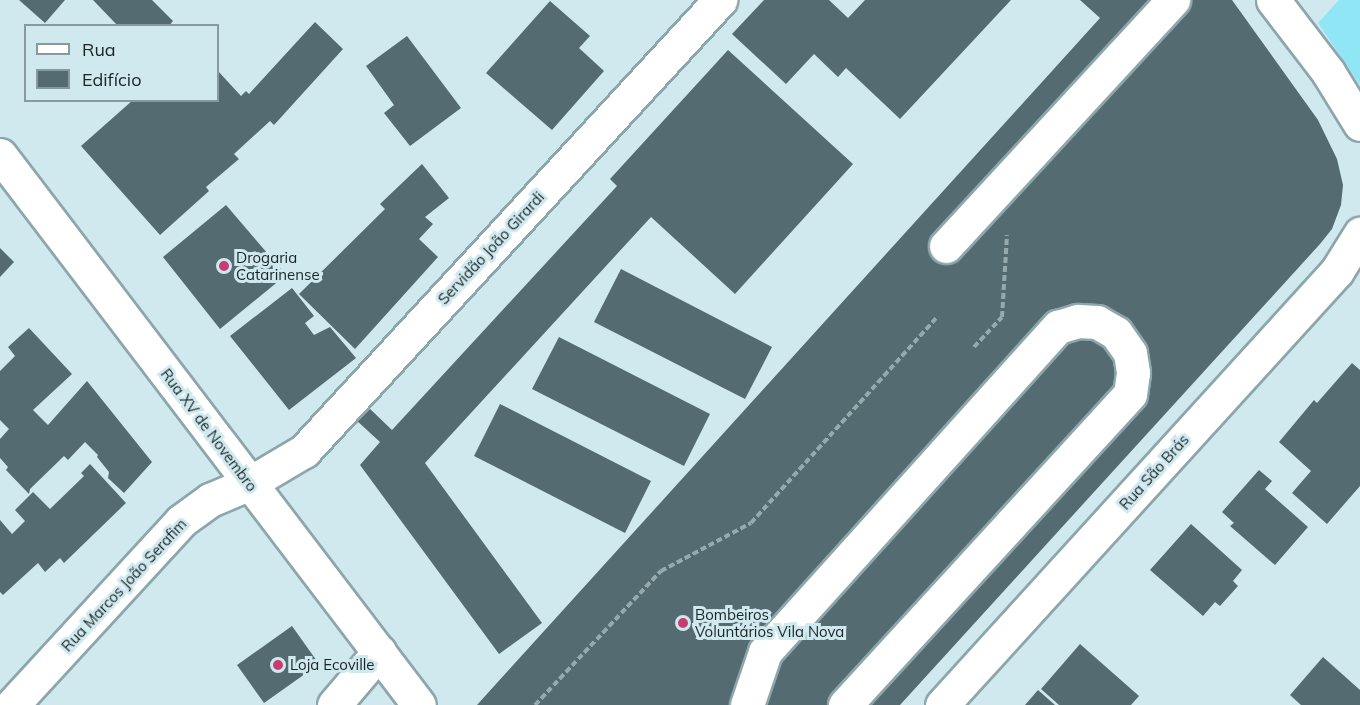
<!DOCTYPE html>
<meta charset="utf-8">
<style>
body{margin:0}
#map{position:relative;width:1360px;height:705px;overflow:hidden;background:#cfe9ee;font-family:Mulish,sans-serif}
div>[style]{position:absolute}
.green>*{inset:0;background:#91e6f6}
.building>*{inset:0;background:#546c71}
.path>*{height:4px;margin-top:-2px;transform-origin:0;background:repeating-linear-gradient(90deg,#96aaae 0 6px,transparent 0 9px)}
.roads{filter:drop-shadow(2px 0 #8da6ab) drop-shadow(-2px 0 #8da6ab) drop-shadow(0 2px #8da6ab) drop-shadow(0 -2px #8da6ab)}
.minor>*{height:33px;margin:-16.5px;padding:0 16.5px;transform-origin:16.5px;border-radius:16.5px;background:#fff}
.major>*{height:33px;margin:-16.5px;padding:0 16.5px;transform-origin:16.5px;border-radius:16.5px;background:#fff}
.dots>*{width:16px;height:16px;translate:-50% -50%;box-sizing:border-box;border:3px solid #cfe9ee;border-radius:50%}
span{translate:-50% -50%;white-space:nowrap;text-align:center;line-height:1.15;-webkit-text-stroke:6px #cfe9ee;paint-order:stroke}
.street-label{font-size:15px;color:#1b2527}
.poi-label{font-size:15px;color:#1b2527}
.left{translate:0 -50%;text-align:left}
.legend{position:absolute;left:24px;top:24px;width:195px;height:78px;box-sizing:border-box;background:#cfe9ee;border:2px solid #879b9e;margin:0;padding:8px 10px;list-style:none;font-size:18px;color:#1b2527}
.legend li{display:flex;align-items:center;gap:12px;height:30px}
.legend b{width:30px;border:2px solid #879b9e}
</style>
<div id="map">
<div class="green">
<i style="clip-path:polygon(1339px 0,1360px 0,1360px 85px,1318px 23px)"></i>
</div>
<div class="building">
<i style="clip-path:polygon(19px 0,65px 0,45px 23px)"></i>
<i style="clip-path:polygon(93px 0,152px 0,173px 21px,169px 26px,118px 26px)"></i>
<i style="clip-path:polygon(764px 0,829px 0,848px 18px,865px 0,1011px 0,900px 119px,846px 68px,838px 77px,814px 54px,786px 84px,732px 34px)"></i>
<i style="clip-path:polygon(1080px 0,1232px 0,1318px 120px,1337px 159px,1343px 185px,1341px 205px,1332px 229px,1320px 244px,900px 705px,477px 705px,1100px 18px)"></i>
<i style="clip-path:polygon(550px 1px,590px 36px,579px 48px,604px 71px,552px 130px,486px 73px)"></i>
<i style="clip-path:polygon(315px 22px,343px 49px,274px 125px,270px 121px,234px 154px,239px 159px,206px 187px,209px 191px,160px 235px,81px 146px,133px 100px,218px 100px,218px 71px,241px 96px,246px 91px,249px 94px)"></i>
<i style="clip-path:polygon(407px 36px,461px 108px,410px 146px,384px 113px,394px 105px,366px 66px)"></i>
<i style="clip-path:polygon(728px 50px,853px 164px,735px 294px,651px 217px,425px 463px,542px 623px,499px 654px,360px 465px,380px 442px,356px 420px,368px 407px,392px 430px,617px 186px,610px 179px)"></i>
<i style="clip-path:polygon(422px 164px,449px 198px,425px 217px,433px 224px,419px 239px,438px 257px,355px 349px,299px 294px,385px 209px,380px 204px)"></i>
<i style="clip-path:polygon(226px 205px,286px 275px,220px 329px,163px 257px)"></i>
<i style="clip-path:polygon(0 248px,14px 262px,0 277px)"></i>
<i style="clip-path:polygon(621px 269px,772px 347px,745px 399px,594px 322px)"></i>
<i style="clip-path:polygon(292px 288px,314px 316px,305px 323px,314px 335px,330px 327px,356px 358px,289px 410px,230px 336px)"></i>
<i style="clip-path:polygon(29px 328px,72px 374px,33px 410px,48px 425px,87px 381px,152px 462px,124px 493px,108px 478px,109px 472px,97px 457px,98px 455px,85px 442px,68px 460px,64px 456px,30px 489px,29px 494px,6px 470px,8px 467px,0 458px,0 439px,9px 429px,0 420px,0 371px,15px 356px,8px 347px)"></i>
<i style="clip-path:polygon(559px 337px,710px 414px,684px 466px,532px 389px)"></i>
<i style="clip-path:polygon(1352px 363px,1360px 370px,1360px 486px,1327px 524px,1292px 493px,1311px 471px,1279px 442px,1314px 400px,1317px 403px)"></i>
<i style="clip-path:polygon(500px 404px,651px 481px,625px 533px,474px 456px)"></i>
<i style="clip-path:polygon(90px 464px,126px 503px,64px 563px,60px 558px,45px 572px,38px 563px,3px 595px,0 592px,0 520px,12px 534px,25px 521px,15px 510px,33px 492px,50px 509px,84px 476px,81px 473px)"></i>
<i style="clip-path:polygon(1259px 470px,1272px 481px,1265px 489px,1308px 527px,1275px 565px,1230px 526px,1234px 523px,1222px 512px)"></i>
<i style="clip-path:polygon(1191px 524px,1242px 570px,1233px 581px,1238px 586px,1220px 606px,1215px 602px,1203px 616px,1150px 570px)"></i>
<i style="clip-path:polygon(292px 626px,319px 664px,264px 703px,237px 665px)"></i>
<i style="clip-path:polygon(1080px 644px,1139px 696px,1131px 705px,1059px 705px,1041px 689px)"></i>
<i style="clip-path:polygon(1323px 657px,1360px 690px,1360px 705px,1301px 705px,1290px 695px)"></i>
<i style="clip-path:polygon(1038px 690px,1055px 705px,1025px 705px)"></i>
</div>
<div class="path">
<i style="left:974px;top:347px;width:41px;rotate:-47deg"></i>
<i style="left:1002px;top:317px;width:82px;rotate:-86.5deg"></i>
<i style="left:535px;top:705px;width:184px;rotate:-46.8deg"></i>
<i style="left:661px;top:571px;width:102px;rotate:-28.1deg"></i>
<i style="left:751px;top:523px;width:279px;rotate:-47.9deg"></i>
</div>
<div class="roads">
<div class="minor">
<i style="left:1273px;top:0;width:91px;rotate:52.6deg"></i>
<i style="left:1328px;top:72px;width:61px;rotate:58.4deg"></i>
<i style="left:946px;top:246px;width:335px;rotate:-47.3deg"></i>
<i style="left:12px;top:705px;width:250px;rotate:-47.4deg"></i>
<i style="left:181px;top:521px;width:36px;rotate:-36deg"></i>
<i style="left:210px;top:500px;width:43px;rotate:-23deg"></i>
<i style="left:250px;top:483px;width:63px;rotate:-30.7deg"></i>
<i style="left:304px;top:451px;width:614px;rotate:-47.31deg"></i>
<i style="left:334px;top:705px;width:70px;rotate:-49.7deg"></i>
<i style="left:747px;top:705px;width:56px;rotate:-71.2deg"></i>
<i style="left:765px;top:652px;width:438px;rotate:-48deg"></i>
<i style="left:1058px;top:327px;width:21px;rotate:-17deg"></i>
<i style="left:1078px;top:321px;width:19px;rotate:3deg"></i>
<i style="left:1097px;top:322px;width:22px;rotate:30deg"></i>
<i style="left:1116px;top:333px;width:24px;rotate:55deg"></i>
<i style="left:1130px;top:353px;width:20px;rotate:81deg"></i>
<i style="left:1133px;top:373px;width:21px;rotate:98deg"></i>
<i style="left:1130px;top:394px;width:422px;rotate:132.5deg"></i>
<i style="left:942px;top:705px;width:587px;rotate:-47.69deg"></i>
<i style="left:1337px;top:271px;width:44px;rotate:-58.1deg"></i>
</div>
<div class="major">
<i style="left:0;top:155px;width:691px;rotate:52.7deg"></i>
</div>
</div>
<div class="dots">
<i style="left:224px;top:266px;background:#c73d73"></i>
<i style="left:683px;top:623px;background:#c73d73"></i>
<i style="left:278px;top:665px;background:#c73d73"></i>
</div>
<div class="street-label">
<span style="left:491px;top:248px;rotate:-47deg">Servidão João Girardi</span>
<span style="left:209px;top:430px;rotate:53deg">Rua XV de Novembro</span>
<span style="left:1154px;top:472px;rotate:-48deg">Rua São Brás</span>
<span style="left:124px;top:585px;rotate:-47deg">Rua Marcos João Serafim</span>
</div>
<div class="poi-label">
<span class="left" style="left:236px;top:266px">Drogaria<br>Catarinense</span>
<span class="left" style="left:695px;top:623px">Bombeiros<br>Voluntários Vila Nova</span>
<span class="left" style="left:290px;top:665px">Loja Ecoville</span>
</div>
<ul class="legend">
<li><b style="height:8px;background:#fff"></b>Rua</li>
<li><b style="height:16px;background:#546c71"></b>Edifício</li>
</ul>
</div>
